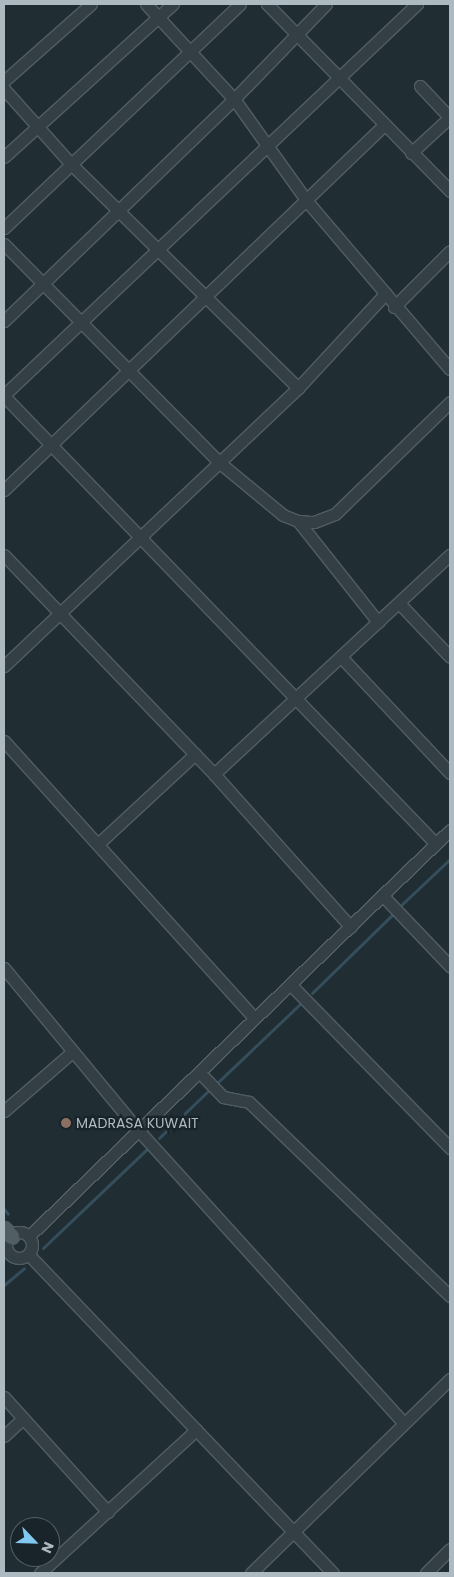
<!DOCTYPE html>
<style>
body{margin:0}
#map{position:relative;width:454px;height:1577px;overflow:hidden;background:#202e34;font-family:Poppins,sans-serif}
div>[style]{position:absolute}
.stream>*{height:3px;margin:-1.5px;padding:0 1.5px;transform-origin:1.5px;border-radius:1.5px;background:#344e5b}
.roads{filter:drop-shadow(1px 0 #515d63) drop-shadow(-1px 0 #515d63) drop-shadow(0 1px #515d63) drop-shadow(0 -1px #515d63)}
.minor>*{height:11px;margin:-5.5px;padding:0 5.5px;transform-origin:5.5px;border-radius:5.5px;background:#333f45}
.minor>.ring{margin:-5.5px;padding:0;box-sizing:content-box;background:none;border:11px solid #333f45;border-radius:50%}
.major>*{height:15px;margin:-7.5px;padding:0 7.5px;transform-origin:7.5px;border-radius:7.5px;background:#515f65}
.dots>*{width:14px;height:14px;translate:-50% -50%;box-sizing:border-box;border:2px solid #19242a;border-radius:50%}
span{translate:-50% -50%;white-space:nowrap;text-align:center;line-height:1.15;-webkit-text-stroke:4.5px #19242a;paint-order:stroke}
.poi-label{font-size:14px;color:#adbac2}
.left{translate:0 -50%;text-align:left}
.frame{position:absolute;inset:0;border:5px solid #adbac2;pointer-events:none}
.north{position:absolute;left:10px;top:1517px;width:50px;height:50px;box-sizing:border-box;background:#19242a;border:1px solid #546067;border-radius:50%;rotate:114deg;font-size:14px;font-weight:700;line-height:20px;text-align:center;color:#adbac2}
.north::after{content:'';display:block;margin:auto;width:18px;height:22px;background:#82c9f2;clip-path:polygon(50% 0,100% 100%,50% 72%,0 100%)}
</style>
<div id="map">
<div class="stream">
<i style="left:399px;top:907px;width:70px;rotate:-43.3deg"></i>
<i style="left:312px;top:993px;width:113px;rotate:-44.3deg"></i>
<i style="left:217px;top:1083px;width:116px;rotate:-43.6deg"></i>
<i style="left:159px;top:1138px;width:69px;rotate:-43.8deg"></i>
<i style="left:4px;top:1209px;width:6px;rotate:51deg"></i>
<i style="left:43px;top:1248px;width:146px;rotate:-43.6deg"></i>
<i style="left:4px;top:1285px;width:26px;rotate:-40deg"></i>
</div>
<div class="roads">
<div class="minor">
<i style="left:146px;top:4px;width:129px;rotate:47.2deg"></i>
<i style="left:234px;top:99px;width:124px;rotate:54.5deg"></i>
<i style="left:306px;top:200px;width:222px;rotate:49.6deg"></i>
<i style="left:267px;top:4px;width:262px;rotate:45.6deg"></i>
<i style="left:4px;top:81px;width:116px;rotate:-41.5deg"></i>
<i style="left:420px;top:86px;width:44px;rotate:46.8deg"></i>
<i style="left:4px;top:89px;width:101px;rotate:48.2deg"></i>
<i style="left:71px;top:164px;width:319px;rotate:44.6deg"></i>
<i style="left:411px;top:153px;width:53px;rotate:-42.7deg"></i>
<i style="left:4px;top:157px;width:228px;rotate:-42.2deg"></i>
<i style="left:4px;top:228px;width:325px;rotate:-43.5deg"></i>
<i style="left:4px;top:244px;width:308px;rotate:45.4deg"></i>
<i style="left:220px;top:463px;width:82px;rotate:39.5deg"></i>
<i style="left:283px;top:515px;width:16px;rotate:22deg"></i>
<i style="left:298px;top:521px;width:129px;rotate:51.6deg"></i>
<i style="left:394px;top:307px;width:79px;rotate:-45deg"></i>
<i style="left:4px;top:321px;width:320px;rotate:-44deg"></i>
<i style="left:234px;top:99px;width:132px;rotate:-45.9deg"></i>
<i style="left:4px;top:395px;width:569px;rotate:-43.43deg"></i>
<i style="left:4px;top:396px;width:621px;rotate:46.04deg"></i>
<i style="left:4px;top:490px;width:527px;rotate:-43.85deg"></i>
<i style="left:298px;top:521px;width:16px;rotate:4deg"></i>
<i style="left:314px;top:522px;width:22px;rotate:-21deg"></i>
<i style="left:335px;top:514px;width:161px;rotate:-44.2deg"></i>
<i style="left:4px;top:555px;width:303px;rotate:46.2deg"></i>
<i style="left:214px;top:774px;width:205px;rotate:48.2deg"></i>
<i style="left:399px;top:603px;width:74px;rotate:46.6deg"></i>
<i style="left:342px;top:658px;width:158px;rotate:46.8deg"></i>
<i style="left:4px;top:666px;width:405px;rotate:-43.4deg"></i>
<i style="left:298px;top:388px;width:129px;rotate:-47.2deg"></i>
<i style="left:4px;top:741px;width:373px;rotate:47.9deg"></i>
<i style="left:214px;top:774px;width:322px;rotate:-42.9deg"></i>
<i style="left:99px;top:843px;width:131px;rotate:-42.8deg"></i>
<i style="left:383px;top:896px;width:97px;rotate:46.3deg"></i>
<i style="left:4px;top:968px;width:212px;rotate:50.4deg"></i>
<i style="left:139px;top:1131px;width:393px;rotate:47.8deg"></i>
<i style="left:291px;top:985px;width:228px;rotate:45.7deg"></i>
<i style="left:200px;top:1073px;width:33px;rotate:46deg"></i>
<i style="left:223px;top:1097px;width:26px;rotate:11deg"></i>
<i style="left:249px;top:1102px;width:279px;rotate:44deg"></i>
<i style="left:4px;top:1111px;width:90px;rotate:-40.9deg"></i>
<i class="ring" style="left:6px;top:1232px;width:15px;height:15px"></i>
<i style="left:29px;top:1236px;width:585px;rotate:-43.96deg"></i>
<i style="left:29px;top:1255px;width:440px;rotate:46.3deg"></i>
<i style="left:4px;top:1397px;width:155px;rotate:47.9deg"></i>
<i style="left:4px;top:1436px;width:26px;rotate:-43deg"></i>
<i style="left:40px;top:1573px;width:212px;rotate:-42.5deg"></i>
<i style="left:251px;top:1573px;width:278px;rotate:-44.3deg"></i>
<i style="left:426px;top:1573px;width:34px;rotate:-45deg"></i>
</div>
<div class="major">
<i style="left:4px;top:1229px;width:10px;rotate:45deg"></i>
</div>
</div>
<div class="dots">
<i style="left:66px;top:1123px;background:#8d6e63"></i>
</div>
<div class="poi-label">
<span class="left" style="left:76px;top:1123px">MADRASA KUWAIT</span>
</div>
<div class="frame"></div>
<div class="north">N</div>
</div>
